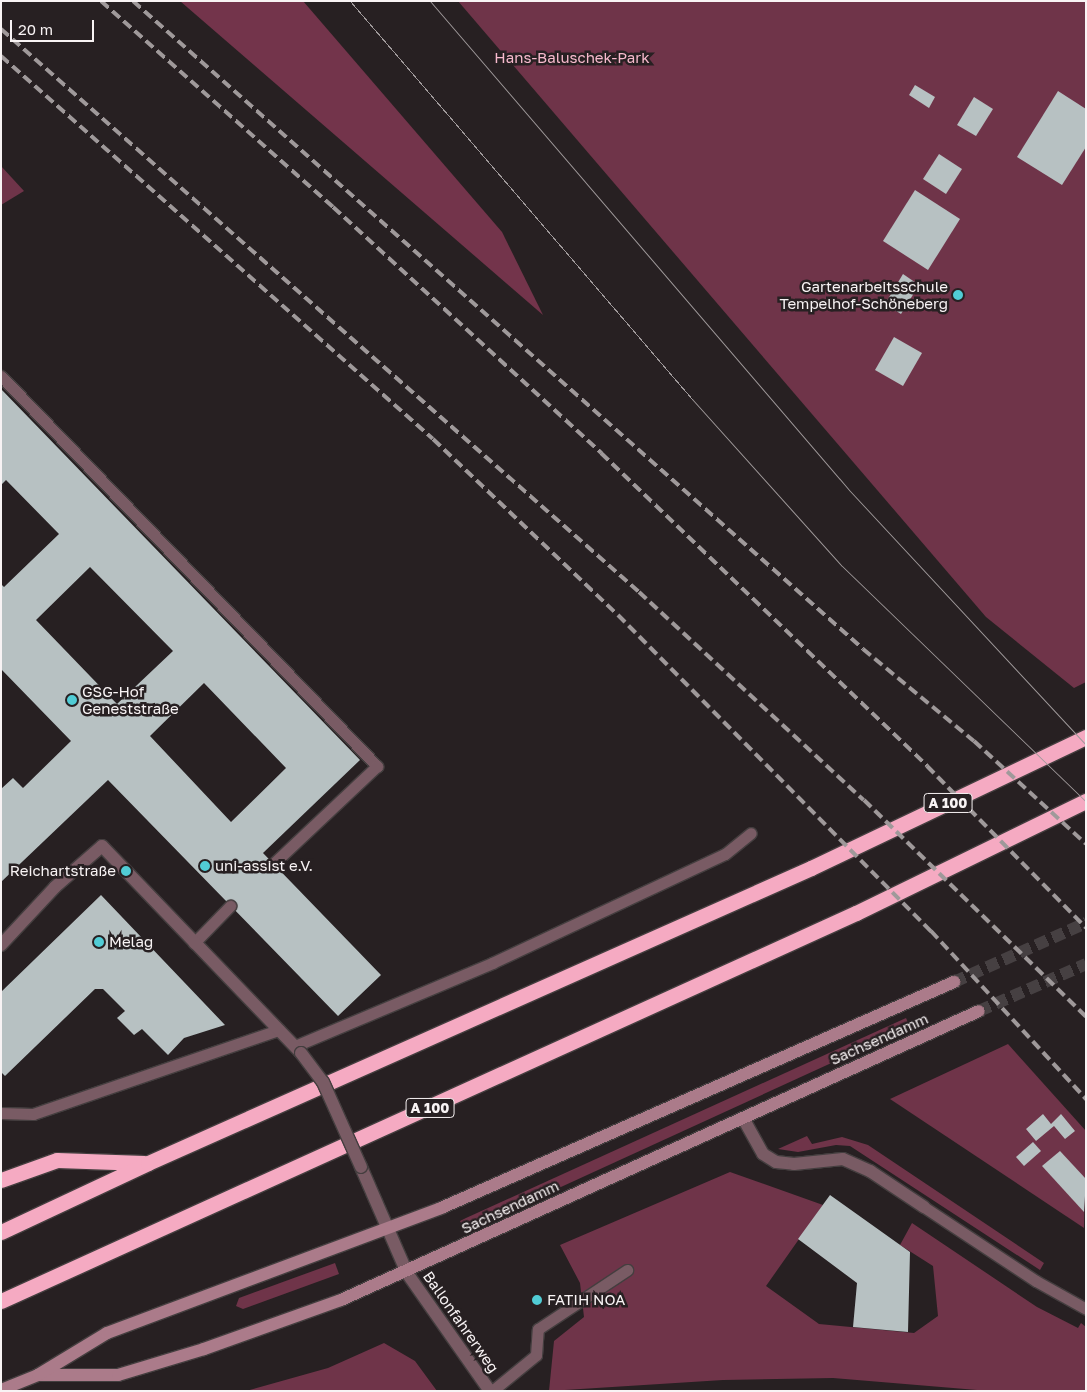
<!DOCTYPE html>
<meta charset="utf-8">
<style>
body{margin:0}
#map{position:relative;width:1087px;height:1392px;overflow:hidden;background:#272022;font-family:"Golos Text",sans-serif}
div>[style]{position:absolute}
.green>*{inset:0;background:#6f3449}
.forest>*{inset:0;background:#73344b}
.building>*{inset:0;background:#b7c1c2}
.secondary-tunnel>*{height:12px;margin-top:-6px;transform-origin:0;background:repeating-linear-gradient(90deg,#464042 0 12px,transparent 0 18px)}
.roads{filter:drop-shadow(1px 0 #443e3f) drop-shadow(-1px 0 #443e3f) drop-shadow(0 1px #443e3f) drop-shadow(0 -1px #443e3f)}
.service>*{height:11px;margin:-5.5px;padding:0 5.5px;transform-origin:5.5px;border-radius:5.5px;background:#795b64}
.minor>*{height:12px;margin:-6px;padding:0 6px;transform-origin:6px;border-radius:6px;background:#795b64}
.secondary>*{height:12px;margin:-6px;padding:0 6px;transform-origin:6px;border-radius:6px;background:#ab7b8a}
.motorway>*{height:15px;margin:-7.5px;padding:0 7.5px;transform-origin:7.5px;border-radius:7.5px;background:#f5aac2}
.tram>*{height:1px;margin:-0.5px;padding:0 0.5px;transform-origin:0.5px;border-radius:0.5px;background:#9f999a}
.rail>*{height:4px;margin-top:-2px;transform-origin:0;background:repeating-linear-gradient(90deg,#9f999a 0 10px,transparent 0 15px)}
.bridges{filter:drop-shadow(1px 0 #443e3f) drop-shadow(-1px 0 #443e3f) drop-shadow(0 1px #443e3f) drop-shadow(0 -1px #443e3f)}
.minor-bridge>*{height:12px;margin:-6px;padding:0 6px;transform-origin:6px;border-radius:6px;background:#795b64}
.dots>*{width:14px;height:14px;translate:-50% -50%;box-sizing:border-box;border:2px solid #272022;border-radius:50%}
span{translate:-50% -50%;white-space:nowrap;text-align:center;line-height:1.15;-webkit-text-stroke:5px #272022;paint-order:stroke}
.shield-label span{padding:1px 4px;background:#272022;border:1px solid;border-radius:4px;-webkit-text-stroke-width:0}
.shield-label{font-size:14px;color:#f8f3f4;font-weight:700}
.park-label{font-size:15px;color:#f7bacd}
.poi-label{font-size:15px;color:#f8f3f4}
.right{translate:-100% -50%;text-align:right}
.left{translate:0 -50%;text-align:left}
.street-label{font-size:15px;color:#f8f3f4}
.frame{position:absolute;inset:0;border:2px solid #f8f3f4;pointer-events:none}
.scale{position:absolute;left:10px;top:20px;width:84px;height:22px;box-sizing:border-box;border:2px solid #f8f3f4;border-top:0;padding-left:6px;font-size:15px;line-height:18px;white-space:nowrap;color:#f8f3f4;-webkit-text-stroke:4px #272022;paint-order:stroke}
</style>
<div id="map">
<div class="green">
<i style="clip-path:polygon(458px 1px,1086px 1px,1086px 682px,1074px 688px,986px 617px)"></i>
<i style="clip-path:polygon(1px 166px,24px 191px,1px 205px)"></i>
<i style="clip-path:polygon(906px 1018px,910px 1027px,465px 1231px,460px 1221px,466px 1218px)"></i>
<i style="clip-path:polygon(1008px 1044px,1086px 1131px,1084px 1228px,890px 1099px)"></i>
<i style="clip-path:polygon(807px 1136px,812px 1144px,842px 1137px,868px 1145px,1044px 1263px,1040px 1270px,850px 1146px,836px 1145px,798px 1152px,778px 1149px)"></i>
<i style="clip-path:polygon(730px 1172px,823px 1205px,766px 1286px,819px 1324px,914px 1333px,938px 1316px,933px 1266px,900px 1245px,912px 1223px,1037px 1307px,1078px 1328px,1081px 1323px,1086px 1327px,1086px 1391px,989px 1391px,833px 1378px,723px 1380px,549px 1391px,554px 1341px,584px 1317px,580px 1283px,560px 1245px)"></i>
<i style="clip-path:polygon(335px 1263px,339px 1274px,243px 1309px,236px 1306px,239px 1298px)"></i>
<i style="clip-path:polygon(384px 1343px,415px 1361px,437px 1391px,246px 1391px,328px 1368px)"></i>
</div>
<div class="forest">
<i style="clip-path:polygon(180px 1px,303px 1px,502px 232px,543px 315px)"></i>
</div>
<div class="building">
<i style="clip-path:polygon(915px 85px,935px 97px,929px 108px,909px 95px)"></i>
<i style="clip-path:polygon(1058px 91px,1086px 109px,1086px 147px,1062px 185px,1017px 157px)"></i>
<i style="clip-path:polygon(974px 97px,993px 109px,976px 136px,957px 125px)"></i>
<i style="clip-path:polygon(939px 154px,962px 169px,946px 194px,923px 179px)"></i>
<i style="clip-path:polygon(915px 190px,960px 219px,928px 270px,883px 241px)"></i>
<i style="clip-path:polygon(903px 274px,919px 285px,901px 314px,885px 304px)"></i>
<i style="clip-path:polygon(894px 337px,922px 353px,903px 386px,875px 370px)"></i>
<i style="clip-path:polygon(evenodd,1px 389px,360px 760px,263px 853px,381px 975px,338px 1016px,108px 780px,1px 882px,1px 789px,13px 778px,23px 788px,71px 741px,1px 669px,1px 584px,4px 587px,59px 534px,6px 480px,1px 485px,1px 389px,90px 567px,173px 651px,117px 704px,36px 620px,90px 567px,1px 389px,204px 683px,286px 768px,231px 822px,150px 736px,204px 683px)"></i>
<i style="clip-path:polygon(101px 895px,225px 1025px,184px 1038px,168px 1055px,142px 1029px,134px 1035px,117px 1018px,125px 1011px,103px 989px,95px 989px,5px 1076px,1px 1072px,1px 992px)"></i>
<i style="clip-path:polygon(1043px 1114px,1051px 1124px,1061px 1114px,1075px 1131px,1065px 1139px,1054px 1126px,1036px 1141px,1026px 1129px)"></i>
<i style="clip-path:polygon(1033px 1142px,1041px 1151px,1024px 1166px,1016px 1157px)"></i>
<i style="clip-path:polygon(1060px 1151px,1086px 1179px,1084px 1212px,1042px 1166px)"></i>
<i style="clip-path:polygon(830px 1195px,910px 1252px,908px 1332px,853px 1327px,857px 1283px,798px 1239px)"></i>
</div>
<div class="secondary-tunnel">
<i style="left:954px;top:982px;width:145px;rotate:-24.1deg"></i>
<i style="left:979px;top:1011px;width:117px;rotate:-23.7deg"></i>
</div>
<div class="roads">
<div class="service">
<i style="left:1px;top:376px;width:542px;rotate:46.05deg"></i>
<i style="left:377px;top:766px;width:143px;rotate:136.7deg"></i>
<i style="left:194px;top:943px;width:52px;rotate:-45.8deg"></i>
<i style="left:295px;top:1046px;width:214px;rotate:-22.8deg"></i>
<i style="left:492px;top:963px;width:257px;rotate:-25.1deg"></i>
<i style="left:725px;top:854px;width:33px;rotate:-39deg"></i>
<i style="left:1px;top:1113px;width:32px;rotate:2deg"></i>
<i style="left:33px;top:1114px;width:260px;rotate:-18.9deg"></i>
<i style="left:924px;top:1207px;width:134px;rotate:33.5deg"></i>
<i style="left:1036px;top:1281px;width:57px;rotate:29.2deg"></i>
<i style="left:492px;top:1391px;width:57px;rotate:-39.3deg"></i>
<i style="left:536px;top:1355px;width:26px;rotate:-86deg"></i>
<i style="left:538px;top:1329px;width:107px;rotate:-33.5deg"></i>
</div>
<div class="minor">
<i style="left:1px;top:945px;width:79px;rotate:-47deg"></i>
<i style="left:55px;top:887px;width:62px;rotate:-41.1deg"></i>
<i style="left:102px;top:846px;width:287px;rotate:46.1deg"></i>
<i style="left:743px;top:1118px;width:41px;rotate:60.9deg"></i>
<i style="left:763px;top:1154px;width:15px;rotate:32deg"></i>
<i style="left:776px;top:1162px;width:18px;rotate:6deg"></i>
<i style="left:794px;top:1164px;width:49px;rotate:-5.8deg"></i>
<i style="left:843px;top:1159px;width:30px;rotate:24deg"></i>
<i style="left:870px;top:1171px;width:65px;rotate:33.7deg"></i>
<i style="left:361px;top:1167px;width:116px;rotate:66.5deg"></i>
<i style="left:407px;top:1273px;width:144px;rotate:54.9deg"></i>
</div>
<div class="secondary">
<i style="left:38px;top:1375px;width:80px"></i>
<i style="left:118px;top:1375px;width:90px;rotate:-16.8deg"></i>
<i style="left:204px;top:1349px;width:145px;rotate:-19.7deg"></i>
<i style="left:341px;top:1300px;width:700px;rotate:-24.37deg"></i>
<i style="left:1px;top:1390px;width:40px;rotate:-22deg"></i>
<i style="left:38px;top:1375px;width:81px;rotate:-31.3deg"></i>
<i style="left:107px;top:1333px;width:357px;rotate:-20.5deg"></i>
<i style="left:441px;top:1208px;width:561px;rotate:-23.78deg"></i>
</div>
<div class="motorway">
<i style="left:1px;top:1180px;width:59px;rotate:-19.7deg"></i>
<i style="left:57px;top:1160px;width:87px;rotate:2deg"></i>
<i style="left:1px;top:1232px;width:162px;rotate:-25.1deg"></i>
<i style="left:148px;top:1163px;width:726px;rotate:-23.99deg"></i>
<i style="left:811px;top:868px;width:305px;rotate:-25.5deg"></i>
<i style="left:1px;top:1301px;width:939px;rotate:-24.41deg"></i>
<i style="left:856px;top:913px;width:256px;rotate:-26deg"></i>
</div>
</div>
<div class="tram">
<i style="left:350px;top:1px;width:525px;rotate:49.33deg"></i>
<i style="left:692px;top:399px;width:224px;rotate:48.1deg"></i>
<i style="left:842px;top:566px;width:339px;rotate:44deg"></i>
<i style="left:430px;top:1px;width:645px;rotate:49.4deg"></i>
<i style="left:850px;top:491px;width:347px;rotate:47.1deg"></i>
</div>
<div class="rail">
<i style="left:101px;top:1px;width:310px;rotate:41.6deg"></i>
<i style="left:333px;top:207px;width:364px;rotate:42.5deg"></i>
<i style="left:601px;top:453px;width:452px;rotate:43.8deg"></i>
<i style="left:927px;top:766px;width:227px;rotate:45.5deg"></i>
<i style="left:133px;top:1px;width:976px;rotate:41.59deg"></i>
<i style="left:863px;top:649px;width:144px;rotate:39.7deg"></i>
<i style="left:974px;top:741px;width:152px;rotate:42.6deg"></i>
<i style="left:1px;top:29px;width:851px;rotate:41.43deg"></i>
<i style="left:639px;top:592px;width:306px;rotate:42.8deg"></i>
<i style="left:864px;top:800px;width:310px;rotate:44.3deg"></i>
<i style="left:1px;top:56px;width:577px;rotate:41.56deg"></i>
<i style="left:433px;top:439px;width:255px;rotate:43.6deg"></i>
<i style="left:618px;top:615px;width:445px;rotate:45.3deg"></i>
<i style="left:931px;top:931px;width:229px;rotate:47.3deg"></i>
</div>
<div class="bridges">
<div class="minor-bridge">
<i style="left:301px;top:1053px;width:36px;rotate:53deg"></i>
<i style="left:323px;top:1082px;width:93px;rotate:65.9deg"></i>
</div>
</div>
<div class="dots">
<i style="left:958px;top:295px;background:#51ccd5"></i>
<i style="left:72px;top:700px;background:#51ccd5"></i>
<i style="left:205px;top:866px;background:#51ccd5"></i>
<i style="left:126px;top:871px;background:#51ccd5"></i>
<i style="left:99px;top:942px;background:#51ccd5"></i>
<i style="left:537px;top:1300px;background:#51ccd5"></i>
</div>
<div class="shield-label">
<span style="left:948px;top:803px">A 100</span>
<span style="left:430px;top:1108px">A 100</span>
</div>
<div class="park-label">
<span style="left:572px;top:58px">Hans-Baluschek-Park</span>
</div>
<div class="poi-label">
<span class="right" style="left:948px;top:295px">Gartenarbeitsschule<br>Tempelhof-Schöneberg</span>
<span class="left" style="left:82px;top:700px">GSG-Hof<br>Geneststraße</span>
<span class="left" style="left:215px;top:866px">uni-assist e.V.</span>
<span class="right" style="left:116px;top:871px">Reichartstraße</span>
<span class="left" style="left:109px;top:942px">Melag</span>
<span class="left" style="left:547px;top:1300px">FATIH NOA</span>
</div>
<div class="street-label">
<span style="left:879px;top:1039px;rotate:-24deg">Sachsendamm</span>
<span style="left:510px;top:1207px;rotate:-25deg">Sachsendamm</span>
<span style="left:461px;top:1322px;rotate:55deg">Ballonfahrerweg</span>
</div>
<div class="frame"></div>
<div class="scale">20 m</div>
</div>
